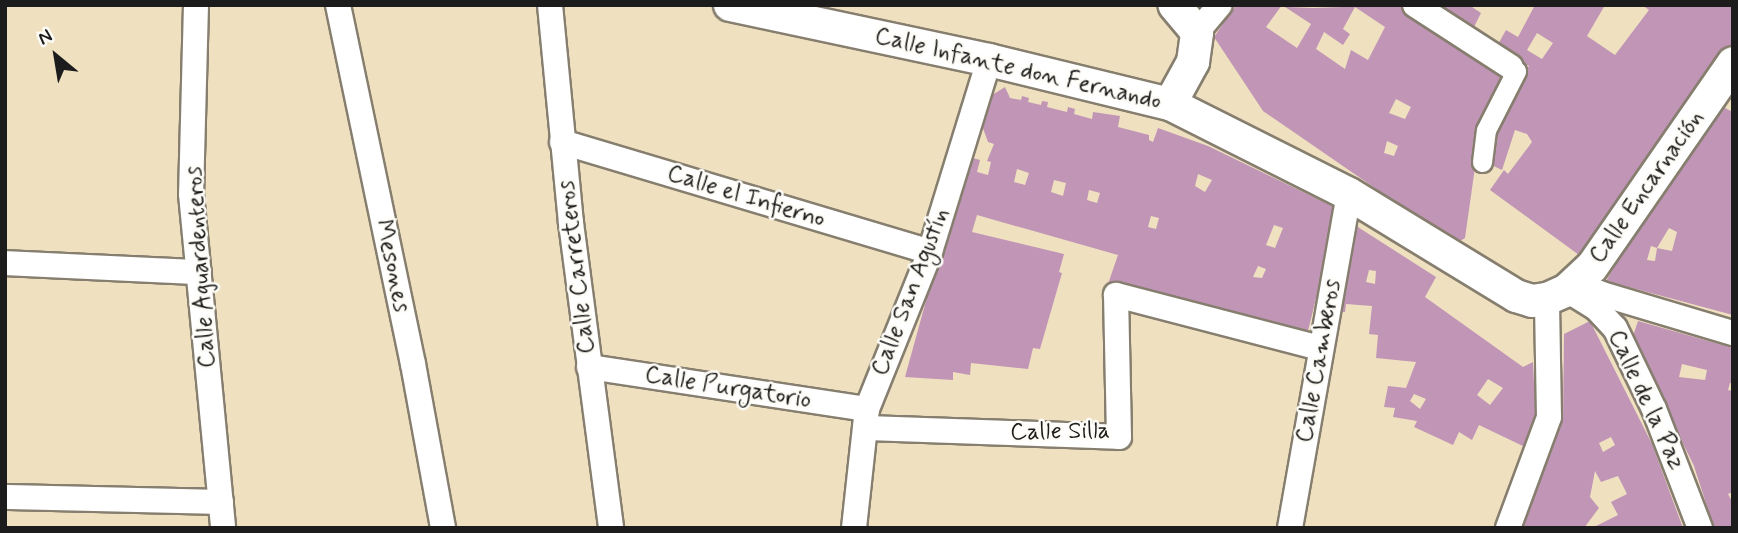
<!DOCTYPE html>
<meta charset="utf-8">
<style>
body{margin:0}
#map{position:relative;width:1738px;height:533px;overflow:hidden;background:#efe0c0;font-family:Mynerve,sans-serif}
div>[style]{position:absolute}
.building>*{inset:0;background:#c195b6}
.roads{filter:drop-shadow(2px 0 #867e6e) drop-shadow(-2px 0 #867e6e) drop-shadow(0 2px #867e6e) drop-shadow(0 -2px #867e6e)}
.pedestrian>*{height:19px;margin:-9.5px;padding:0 9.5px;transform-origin:9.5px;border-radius:9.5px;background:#fff}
.minor>*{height:24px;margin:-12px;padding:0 12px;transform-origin:12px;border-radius:12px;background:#fff}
.tertiary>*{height:32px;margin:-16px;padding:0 16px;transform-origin:16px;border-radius:16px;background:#fff}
span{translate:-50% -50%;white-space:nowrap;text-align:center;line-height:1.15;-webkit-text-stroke:5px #fdfcf7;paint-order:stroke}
.street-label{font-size:24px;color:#1c1c1c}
.frame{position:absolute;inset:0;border:7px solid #1c1c1c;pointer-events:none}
.north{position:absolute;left:21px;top:21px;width:70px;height:70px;-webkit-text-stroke:5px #fdfcf7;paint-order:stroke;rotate:330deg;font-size:19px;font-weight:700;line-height:28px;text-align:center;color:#1c1c1c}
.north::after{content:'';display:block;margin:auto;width:24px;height:32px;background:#1c1c1c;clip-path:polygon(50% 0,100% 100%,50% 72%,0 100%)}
</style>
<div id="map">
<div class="building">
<i style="clip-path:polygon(evenodd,1236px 5px,1313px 8px,1400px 5px,1508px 77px,1480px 132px,1465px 238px,1460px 241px,1385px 195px,1263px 111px,1214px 37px,1236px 5px,1282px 5px,1311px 24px,1297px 48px,1266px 27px,1282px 5px,1236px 5px,1355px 7px,1385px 27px,1368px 60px,1351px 50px,1345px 69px,1316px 49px,1324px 32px,1343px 45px,1350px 34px,1343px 29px,1355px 7px,1236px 5px,1396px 99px,1411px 107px,1405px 119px,1389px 113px,1396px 99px,1236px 5px,1387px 141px,1398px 146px,1394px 156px,1384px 153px,1387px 141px)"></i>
<i style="clip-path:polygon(1431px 5px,1469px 5px,1481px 13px,1472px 31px)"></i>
<i style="clip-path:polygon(evenodd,1535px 5px,1605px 5px,1587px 36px,1615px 55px,1649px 10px,1642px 5px,1733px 5px,1733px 46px,1579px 255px,1490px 190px,1504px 170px,1508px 174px,1532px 142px,1527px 134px,1515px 130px,1502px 170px,1485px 162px,1493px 124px,1529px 66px,1497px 46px,1506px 30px,1518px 37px,1535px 5px,1537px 33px,1553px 43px,1542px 59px,1527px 50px,1537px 33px)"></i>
<i style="clip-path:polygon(evenodd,1005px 87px,1010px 98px,1021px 100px,1022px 96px,1029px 98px,1028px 102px,1041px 105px,1042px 101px,1048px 102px,1047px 107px,1067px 112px,1068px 107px,1075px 109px,1074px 114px,1092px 119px,1093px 112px,1120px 116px,1118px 127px,1149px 135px,1149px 140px,1153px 142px,1158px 128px,1208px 146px,1338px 209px,1306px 339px,1108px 284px,1118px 255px,977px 215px,972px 232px,1064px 254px,1059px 272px,1062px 273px,1040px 349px,1033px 348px,1028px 369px,971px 363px,970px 375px,953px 372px,953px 380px,905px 377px,966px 156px,980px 160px,977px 172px,988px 175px,991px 162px,987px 161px,994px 144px,988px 142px,981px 123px,989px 97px,1005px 87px,1017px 169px,1029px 173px,1025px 185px,1014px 182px,1017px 169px,1005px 87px,1198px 174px,1212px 180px,1205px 192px,1195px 186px,1198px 174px,1005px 87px,1054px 180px,1066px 183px,1063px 196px,1051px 192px,1054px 180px,1005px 87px,1089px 190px,1100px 193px,1097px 203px,1087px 200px,1089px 190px,1005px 87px,1151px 216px,1159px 218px,1156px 229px,1148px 227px,1151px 216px,1005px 87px,1274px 225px,1283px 228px,1275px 248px,1266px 245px,1274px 225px,1005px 87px,1258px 266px,1266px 269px,1262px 278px,1253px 277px,1258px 266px)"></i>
<i style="clip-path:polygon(evenodd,1719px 105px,1733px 112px,1733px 315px,1606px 281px,1641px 221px,1719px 105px,1669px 228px,1677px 232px,1672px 251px,1657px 248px,1655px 261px,1647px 260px,1651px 246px,1657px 248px,1669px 228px)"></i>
<i style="clip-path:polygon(evenodd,1350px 222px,1436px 277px,1425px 297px,1523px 367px,1533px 362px,1536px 426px,1529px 449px,1479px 425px,1472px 440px,1459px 432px,1453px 445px,1414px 427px,1417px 421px,1393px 417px,1395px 408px,1384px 407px,1388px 386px,1406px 388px,1416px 362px,1376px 358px,1378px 335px,1369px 334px,1372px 306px,1346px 304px,1345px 312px,1329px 311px,1350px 222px,1369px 270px,1376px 271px,1375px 284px,1366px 282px,1369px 270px,1350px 222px,1488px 379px,1503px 388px,1490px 405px,1477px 395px,1488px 379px,1350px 222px,1414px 394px,1426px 399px,1420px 409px,1410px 401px,1414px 394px)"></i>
<i style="clip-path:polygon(evenodd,1590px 321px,1652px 444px,1683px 528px,1592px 528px,1618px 515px,1611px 502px,1627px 494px,1618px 476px,1601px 482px,1595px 471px,1590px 497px,1599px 508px,1584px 528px,1518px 528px,1563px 420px,1564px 334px,1590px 321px,1611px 437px,1615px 445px,1603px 452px,1599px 443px,1611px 437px)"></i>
<i style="clip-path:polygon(evenodd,1638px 321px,1733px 348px,1733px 384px,1730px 383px,1728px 390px,1733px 391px,1733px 492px,1728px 494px,1733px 503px,1733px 528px,1714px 528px,1694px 466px,1632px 339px,1638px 321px,1682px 364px,1707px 370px,1705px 380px,1679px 377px,1682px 364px)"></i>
</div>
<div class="roads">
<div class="pedestrian">
<i style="left:1482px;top:162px;width:32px;rotate:-83deg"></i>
<i style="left:1486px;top:130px;width:66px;rotate:-63deg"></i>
<i style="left:1516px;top:71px;width:6px;rotate:-141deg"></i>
</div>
<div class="minor">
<i style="left:196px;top:5px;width:189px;rotate:91.5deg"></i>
<i style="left:191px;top:194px;width:336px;rotate:84.5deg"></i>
<i style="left:338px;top:5px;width:367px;rotate:78.2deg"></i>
<i style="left:413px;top:364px;width:167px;rotate:79.6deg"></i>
<i style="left:550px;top:5px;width:219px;rotate:84.5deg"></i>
<i style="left:571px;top:223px;width:308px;rotate:82.5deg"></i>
<i style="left:1415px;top:5px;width:114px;rotate:32.9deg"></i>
<i style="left:1197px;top:32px;width:35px;rotate:-50deg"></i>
<i style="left:562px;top:142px;width:384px;rotate:16.6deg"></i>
<i style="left:5px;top:263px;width:194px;rotate:2.7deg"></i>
<i style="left:1577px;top:283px;width:27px;rotate:24deg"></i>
<i style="left:1602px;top:294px;width:137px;rotate:16.6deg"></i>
<i style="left:1567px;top:290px;width:36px;rotate:32deg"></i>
<i style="left:1597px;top:309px;width:26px;rotate:47deg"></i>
<i style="left:1615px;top:328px;width:90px;rotate:64.3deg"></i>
<i style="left:1654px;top:409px;width:128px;rotate:68.9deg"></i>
<i style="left:589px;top:367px;width:281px;rotate:8.6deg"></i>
<i style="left:865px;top:428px;width:254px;rotate:2deg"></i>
<i style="left:1119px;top:437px;width:142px;rotate:-91.2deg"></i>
<i style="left:1116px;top:295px;width:211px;rotate:14.6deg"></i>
<i style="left:5px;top:497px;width:216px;rotate:1.3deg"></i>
<i style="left:854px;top:528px;width:120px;rotate:-83.8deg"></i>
<i style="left:867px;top:409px;width:169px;rotate:-68.1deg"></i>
<i style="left:930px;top:252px;width:201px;rotate:-72.9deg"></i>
<i style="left:1290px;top:528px;width:339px;rotate:-80deg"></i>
<i style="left:1508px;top:528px;width:118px;rotate:-69.7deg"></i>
<i style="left:1549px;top:417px;width:118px;rotate:-91deg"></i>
</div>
<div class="tertiary">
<i style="left:730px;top:5px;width:265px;rotate:12deg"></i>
<i style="left:989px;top:60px;width:186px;rotate:13.7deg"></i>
<i style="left:1170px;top:104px;width:200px;rotate:26.7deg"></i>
<i style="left:1349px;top:194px;width:196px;rotate:31.4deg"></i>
<i style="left:1516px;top:296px;width:17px;rotate:17deg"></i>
<i style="left:1532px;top:301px;width:15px;rotate:-8deg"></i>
<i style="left:1547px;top:299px;width:22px;rotate:-24deg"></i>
<i style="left:1567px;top:290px;width:34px;rotate:-43deg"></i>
<i style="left:1592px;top:267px;width:248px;rotate:-55.3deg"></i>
<i style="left:1170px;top:104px;width:48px;rotate:-61.3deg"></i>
<i style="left:1193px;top:62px;width:30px;rotate:-82deg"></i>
<i style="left:1197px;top:32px;width:35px;rotate:-130deg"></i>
</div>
</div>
<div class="street-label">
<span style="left:1018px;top:69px;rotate:13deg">Calle Infante don Fernando</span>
<span style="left:1647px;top:187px;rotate:-55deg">Calle Encarnación</span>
<span style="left:746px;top:197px;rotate:17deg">Calle el Infierno</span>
<span style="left:392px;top:266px;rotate:78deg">Mesones</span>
<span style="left:201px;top:267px;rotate:-94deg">Calle Aguardenteros</span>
<span style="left:577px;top:267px;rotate:-97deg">Calle Carreteros</span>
<span style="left:911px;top:292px;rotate:-69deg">Calle San Agustín</span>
<span style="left:1319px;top:361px;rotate:-80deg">Calle Camberos</span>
<span style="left:728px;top:388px;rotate:9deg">Calle Purgatorio</span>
<span style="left:1646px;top:400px;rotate:65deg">Calle de la Paz</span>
<span style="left:1060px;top:432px;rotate:-1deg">Calle Silla</span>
</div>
<div class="frame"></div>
<div class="north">N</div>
</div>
